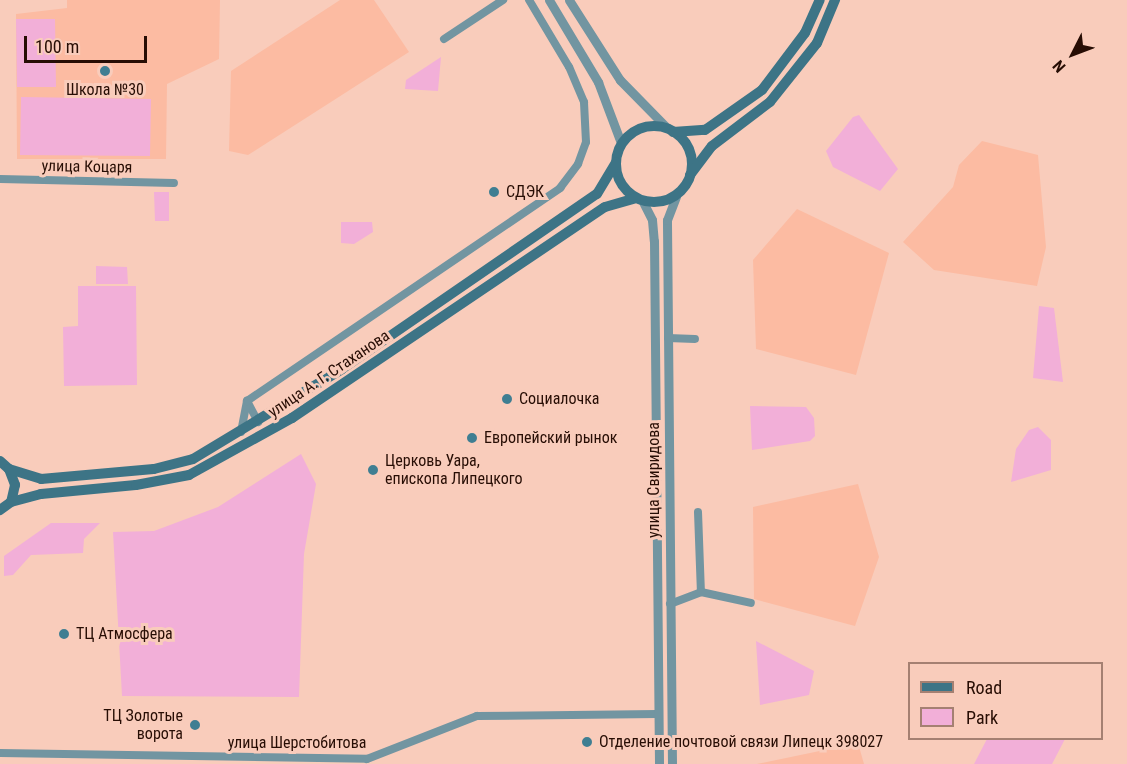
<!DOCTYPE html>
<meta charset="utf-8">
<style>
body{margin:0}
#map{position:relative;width:1127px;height:764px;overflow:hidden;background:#f9ccbb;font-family:"Roboto Condensed",sans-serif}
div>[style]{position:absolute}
.built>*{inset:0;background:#fcbba2}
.green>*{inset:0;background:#f2afd8}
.minor>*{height:8px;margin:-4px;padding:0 4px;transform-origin:4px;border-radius:4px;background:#7295a1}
.tertiary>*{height:9px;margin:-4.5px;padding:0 4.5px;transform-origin:4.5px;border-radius:4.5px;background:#7295a1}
.secondary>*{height:10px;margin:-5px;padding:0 5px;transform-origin:5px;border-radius:5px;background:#3d7486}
.secondary>.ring{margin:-5px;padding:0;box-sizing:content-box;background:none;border:10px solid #3d7486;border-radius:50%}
.dots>*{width:16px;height:16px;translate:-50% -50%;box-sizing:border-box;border:3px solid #f9ccbb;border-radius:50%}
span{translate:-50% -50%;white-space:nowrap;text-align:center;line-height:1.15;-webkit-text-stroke:6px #f9ccbb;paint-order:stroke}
.poi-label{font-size:16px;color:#270d04}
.left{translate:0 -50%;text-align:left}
.right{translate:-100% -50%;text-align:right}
.street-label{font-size:16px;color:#270d04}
.legend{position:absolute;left:908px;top:662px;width:195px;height:78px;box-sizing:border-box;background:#f9ccbb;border:2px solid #a58072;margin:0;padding:8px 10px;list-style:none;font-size:18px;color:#270d04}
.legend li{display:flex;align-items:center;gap:12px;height:30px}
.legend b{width:30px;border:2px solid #a58072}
.north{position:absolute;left:1043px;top:24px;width:60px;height:60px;-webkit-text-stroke:4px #f9ccbb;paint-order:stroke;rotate:228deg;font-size:16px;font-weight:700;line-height:24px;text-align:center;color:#270d04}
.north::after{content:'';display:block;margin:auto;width:21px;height:27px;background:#270d04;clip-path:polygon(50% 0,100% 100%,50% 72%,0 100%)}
.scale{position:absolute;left:24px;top:36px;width:123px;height:27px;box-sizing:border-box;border:3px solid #270d04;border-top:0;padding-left:8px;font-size:18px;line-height:21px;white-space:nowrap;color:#270d04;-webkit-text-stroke:4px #f9ccbb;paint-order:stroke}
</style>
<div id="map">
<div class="built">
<i style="clip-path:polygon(67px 0,220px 0,219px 59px,167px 84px,166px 159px,17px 159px,16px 14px,67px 8px)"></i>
<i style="clip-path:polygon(340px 0,374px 0,409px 52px,248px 155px,229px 151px,231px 71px)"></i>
<i style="clip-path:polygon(982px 141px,1038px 155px,1046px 247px,1037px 286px,934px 270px,903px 242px,953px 187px,959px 165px)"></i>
<i style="clip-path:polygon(797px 209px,889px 253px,856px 375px,756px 349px,753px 260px)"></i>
<i style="clip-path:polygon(858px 484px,879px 557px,855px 626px,754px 599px,753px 507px)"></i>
<i style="clip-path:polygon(858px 743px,864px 764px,757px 764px)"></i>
</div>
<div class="green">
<i style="clip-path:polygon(16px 19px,55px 19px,56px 87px,17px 87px)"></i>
<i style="clip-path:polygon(441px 57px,438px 91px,405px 89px,406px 80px)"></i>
<i style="clip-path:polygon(21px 97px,151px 99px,150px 156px,20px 155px)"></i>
<i style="clip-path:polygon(859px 115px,898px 169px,880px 191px,833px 167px,826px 151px,853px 117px)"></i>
<i style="clip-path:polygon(154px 192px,169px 192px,169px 221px,155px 221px)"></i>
<i style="clip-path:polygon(341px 222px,372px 222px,373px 232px,354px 244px,341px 243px)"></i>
<i style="clip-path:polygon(96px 266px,127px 267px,128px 284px,96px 284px)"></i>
<i style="clip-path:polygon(78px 286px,136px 286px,137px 385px,64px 386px,63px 327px,78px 326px)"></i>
<i style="clip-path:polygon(1039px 306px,1054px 308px,1063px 382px,1033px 378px)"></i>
<i style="clip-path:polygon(750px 406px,806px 407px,814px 418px,815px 436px,810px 441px,752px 450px)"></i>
<i style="clip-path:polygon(1038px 427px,1051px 440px,1051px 470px,1011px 482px,1016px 449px,1029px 430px)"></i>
<i style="clip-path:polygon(301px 454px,316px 484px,304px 554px,299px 697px,122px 696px,113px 532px,154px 531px,218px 507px)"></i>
<i style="clip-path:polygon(51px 523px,100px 523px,84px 539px,83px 553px,31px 555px,13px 575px,4px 576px,4px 556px)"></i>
<i style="clip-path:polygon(756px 641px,814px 671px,809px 695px,760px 705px)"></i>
<i style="clip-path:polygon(987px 739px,987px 738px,1065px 739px,1052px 764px,974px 764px)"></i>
</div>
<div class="minor">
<i style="left:444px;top:39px;width:71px;rotate:-33.5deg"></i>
<i style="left:0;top:179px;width:174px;rotate:1.3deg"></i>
<i style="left:668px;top:338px;width:27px;rotate:2deg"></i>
<i style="left:247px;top:401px;width:24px;rotate:62deg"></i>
<i style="left:241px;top:432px;width:32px;rotate:-79deg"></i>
<i style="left:247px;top:401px;width:379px;rotate:-34.2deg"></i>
<i style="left:560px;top:188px;width:30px;rotate:-53deg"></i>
<i style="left:578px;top:164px;width:23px;rotate:-70deg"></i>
<i style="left:586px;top:142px;width:40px;rotate:-92.9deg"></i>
<i style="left:584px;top:102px;width:38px;rotate:-113deg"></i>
<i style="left:569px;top:67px;width:78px;rotate:-120.8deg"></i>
<i style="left:698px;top:512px;width:80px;rotate:87.9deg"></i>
<i style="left:670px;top:604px;width:33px;rotate:-21deg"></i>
<i style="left:701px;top:592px;width:51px;rotate:12.4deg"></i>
<i style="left:0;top:753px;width:367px;rotate:0.9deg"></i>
<i style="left:367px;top:759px;width:118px;rotate:-21.4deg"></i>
<i style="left:477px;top:716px;width:180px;rotate:-0.6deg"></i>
</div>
<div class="tertiary">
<i style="left:549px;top:0;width:96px;rotate:59.1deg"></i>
<i style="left:598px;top:82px;width:65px;rotate:69.3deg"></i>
<i style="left:569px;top:0;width:95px;rotate:57.5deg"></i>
<i style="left:620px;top:80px;width:64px;rotate:45.6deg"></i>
<i style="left:642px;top:200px;width:22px;rotate:63deg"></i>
<i style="left:652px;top:220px;width:21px;rotate:85deg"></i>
<i style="left:654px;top:241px;width:523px;rotate:89.45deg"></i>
<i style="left:672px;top:764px;width:544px;rotate:-90.53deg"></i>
<i style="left:667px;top:220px;width:25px;rotate:-69deg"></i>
</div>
<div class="secondary">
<i class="ring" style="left:616px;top:126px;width:66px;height:66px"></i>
<i style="left:673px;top:132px;width:32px;rotate:-4deg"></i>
<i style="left:705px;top:130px;width:70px;rotate:-35.1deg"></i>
<i style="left:762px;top:90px;width:71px;rotate:-53deg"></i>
<i style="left:805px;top:33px;width:36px;rotate:-66deg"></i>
<i style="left:690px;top:175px;width:36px;rotate:-53deg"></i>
<i style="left:712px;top:146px;width:73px;rotate:-37.2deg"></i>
<i style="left:770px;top:102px;width:75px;rotate:-51.5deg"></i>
<i style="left:817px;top:43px;width:47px;rotate:-67.3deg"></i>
<i style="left:0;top:461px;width:12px;rotate:42deg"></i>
<i style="left:9px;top:469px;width:17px;rotate:69deg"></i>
<i style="left:15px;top:485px;width:17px;rotate:103deg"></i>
<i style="left:11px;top:502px;width:14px;rotate:144deg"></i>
<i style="left:9px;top:469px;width:34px;rotate:17deg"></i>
<i style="left:41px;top:479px;width:113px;rotate:-5.1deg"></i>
<i style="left:154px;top:469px;width:40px;rotate:-14.4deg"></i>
<i style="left:193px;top:459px;width:174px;rotate:-31.1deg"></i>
<i style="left:342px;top:369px;width:309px;rotate:-34.5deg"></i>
<i style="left:597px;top:194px;width:37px;rotate:-59deg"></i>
<i style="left:11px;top:502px;width:31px;rotate:-15deg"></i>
<i style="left:41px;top:494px;width:95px;rotate:-5.4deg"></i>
<i style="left:136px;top:485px;width:54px;rotate:-10.7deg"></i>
<i style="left:189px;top:475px;width:118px;rotate:-29deg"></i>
<i style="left:292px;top:418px;width:377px;rotate:-34deg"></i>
<i style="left:605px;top:207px;width:32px;rotate:-16deg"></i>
</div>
<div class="dots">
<i style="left:105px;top:71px;background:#3f7e92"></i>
<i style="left:494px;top:192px;background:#3f7e92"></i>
<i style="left:507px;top:399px;background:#3f7e92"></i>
<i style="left:472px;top:438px;background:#3f7e92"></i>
<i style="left:373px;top:470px;background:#3f7e92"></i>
<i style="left:64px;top:634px;background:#3f7e92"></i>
<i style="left:195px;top:725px;background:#3f7e92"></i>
<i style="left:587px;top:742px;background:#3f7e92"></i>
</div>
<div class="poi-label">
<span style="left:105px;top:90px">Школа №30</span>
<span class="left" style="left:506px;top:192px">СДЭК</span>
<span class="left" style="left:519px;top:399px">Социалочка</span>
<span class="left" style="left:484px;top:438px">Европейский рынок</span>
<span class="left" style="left:385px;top:470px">Церковь Уара,<br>епископа Липецкого</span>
<span class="left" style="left:76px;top:634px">ТЦ Атмосфера</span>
<span class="right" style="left:183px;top:725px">ТЦ Золотые<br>ворота</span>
<span class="left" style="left:599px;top:742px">Отделение почтовой связи Липецк 398027</span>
</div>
<div class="street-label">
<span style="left:87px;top:167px;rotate:1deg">улица Коцаря</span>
<span style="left:329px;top:374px;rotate:-34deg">улица А. Г. Стаханова</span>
<span style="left:654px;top:480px;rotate:-90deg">улица Свиридова</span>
<span style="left:297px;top:743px">улица Шерстобитова</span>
</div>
<ul class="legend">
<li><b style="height:8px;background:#3d7486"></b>Road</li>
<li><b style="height:16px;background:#f2afd8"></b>Park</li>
</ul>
<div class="north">N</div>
<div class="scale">100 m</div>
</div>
